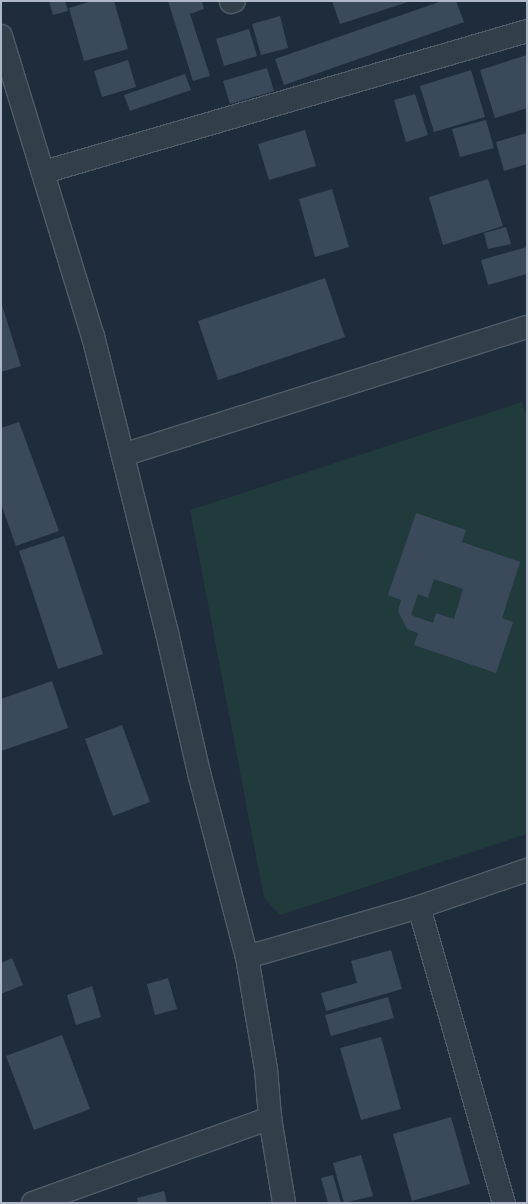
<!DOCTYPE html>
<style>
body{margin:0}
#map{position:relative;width:528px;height:1204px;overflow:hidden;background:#1f2c3b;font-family:"Source Sans 3",sans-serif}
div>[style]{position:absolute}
.green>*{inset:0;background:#213a3c}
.building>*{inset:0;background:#3b4a5b}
.roads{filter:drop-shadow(1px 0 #515b69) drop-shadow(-1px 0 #515b69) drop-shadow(0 1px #515b69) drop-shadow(0 -1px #515b69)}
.minor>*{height:22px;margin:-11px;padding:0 11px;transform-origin:11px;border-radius:11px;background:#333e4b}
.tertiary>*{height:22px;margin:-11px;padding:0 11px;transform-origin:11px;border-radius:11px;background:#333e4b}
span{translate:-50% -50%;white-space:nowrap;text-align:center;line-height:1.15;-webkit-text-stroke:3.5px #192330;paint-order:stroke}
.frame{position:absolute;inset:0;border:2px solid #aeb8c8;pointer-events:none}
</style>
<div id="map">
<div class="green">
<i style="clip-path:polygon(522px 402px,527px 418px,527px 834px,280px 915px,264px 898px,190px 510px)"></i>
</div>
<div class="building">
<i style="clip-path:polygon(49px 1px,65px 1px,68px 11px,53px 15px)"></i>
<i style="clip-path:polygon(92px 1px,114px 1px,128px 49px,84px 61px,69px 8px)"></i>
<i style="clip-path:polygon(168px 1px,202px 1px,204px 9px,190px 14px,210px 76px,193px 81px)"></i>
<i style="clip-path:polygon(332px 1px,411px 1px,340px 24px)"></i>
<i style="clip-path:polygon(442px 1px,456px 1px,464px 22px,284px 85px,275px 59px)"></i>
<i style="clip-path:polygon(280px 16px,288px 48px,261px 55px,252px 24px)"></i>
<i style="clip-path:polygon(249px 29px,257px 56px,224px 66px,216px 39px)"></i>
<i style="clip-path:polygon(527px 55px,527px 108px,495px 118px,480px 70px)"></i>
<i style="clip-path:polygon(128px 60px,136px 87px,102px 97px,94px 71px)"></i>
<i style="clip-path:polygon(267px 68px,274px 91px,230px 104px,223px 81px)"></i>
<i style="clip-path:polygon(471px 70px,485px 117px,434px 132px,420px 86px)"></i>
<i style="clip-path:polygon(185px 74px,191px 90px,130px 111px,124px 95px)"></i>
<i style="clip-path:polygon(415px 94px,428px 135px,406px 142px,394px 100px)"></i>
<i style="clip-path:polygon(486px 120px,494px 148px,460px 157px,452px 129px)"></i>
<i style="clip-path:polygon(305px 130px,316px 166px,269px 180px,258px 144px)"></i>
<i style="clip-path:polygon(527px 133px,527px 164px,504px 171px,496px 142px)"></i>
<i style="clip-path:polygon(488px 179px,503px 226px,443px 245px,429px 197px)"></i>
<i style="clip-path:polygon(332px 189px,349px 247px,315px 257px,299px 199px)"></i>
<i style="clip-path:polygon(506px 227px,511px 244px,488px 249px,484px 233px)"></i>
<i style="clip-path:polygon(527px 247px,527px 274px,488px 285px,481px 260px)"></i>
<i style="clip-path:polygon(325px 278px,345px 337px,218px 380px,198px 321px)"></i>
<i style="clip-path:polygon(1px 302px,21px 366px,1px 372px)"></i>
<i style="clip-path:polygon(19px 422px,59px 531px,16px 546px,1px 504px,1px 428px)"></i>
<i style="clip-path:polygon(evenodd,416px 513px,466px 530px,462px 542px,520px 562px,502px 618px,513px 622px,496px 673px,414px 645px,418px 633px,407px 629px,398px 611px,401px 600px,388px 595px,416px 513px,434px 579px,463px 589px,454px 619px,436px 613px,433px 623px,411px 615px,418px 594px,428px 598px,434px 579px)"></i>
<i style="clip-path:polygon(64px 536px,103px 654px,58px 669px,19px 551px)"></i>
<i style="clip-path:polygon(52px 681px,68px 728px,1px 751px,1px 699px)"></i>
<i style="clip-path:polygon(122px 725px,150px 802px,113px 816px,85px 739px)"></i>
<i style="clip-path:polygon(391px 950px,402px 989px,326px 1011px,321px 993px,357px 983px,351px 961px)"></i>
<i style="clip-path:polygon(12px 958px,23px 985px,1px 994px,1px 963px)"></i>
<i style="clip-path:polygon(168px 978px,177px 1009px,155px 1015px,147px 984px)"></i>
<i style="clip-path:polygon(92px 986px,101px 1017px,76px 1025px,67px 995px)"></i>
<i style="clip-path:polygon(388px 997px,394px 1018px,331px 1036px,325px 1015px)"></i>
<i style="clip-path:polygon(62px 1035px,90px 1109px,34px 1130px,6px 1056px)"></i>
<i style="clip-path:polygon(381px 1037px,401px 1109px,361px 1120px,340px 1048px)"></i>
<i style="clip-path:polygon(451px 1117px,470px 1184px,412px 1201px,393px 1134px)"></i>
<i style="clip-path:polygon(361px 1155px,373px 1196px,344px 1203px,333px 1163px)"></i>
<i style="clip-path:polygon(333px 1175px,341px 1203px,328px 1203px,321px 1178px)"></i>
<i style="clip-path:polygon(164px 1191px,167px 1203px,138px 1203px,137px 1198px)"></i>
</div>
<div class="roads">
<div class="minor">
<i style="left:231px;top:2px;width:3px;rotate:-18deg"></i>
<i style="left:44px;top:172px;width:503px;rotate:-16.27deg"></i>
<i style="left:419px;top:907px;width:308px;rotate:74deg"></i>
<i style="left:247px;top:957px;width:179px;rotate:-16.2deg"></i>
<i style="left:419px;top:907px;width:114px;rotate:-18.9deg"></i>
<i style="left:33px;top:1203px;width:252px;rotate:-19.7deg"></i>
</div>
<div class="tertiary">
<i style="left:1px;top:36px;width:314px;rotate:73deg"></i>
<i style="left:93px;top:336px;width:306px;rotate:76deg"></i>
<i style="left:167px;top:633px;width:144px;rotate:77.1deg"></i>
<i style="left:199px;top:773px;width:190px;rotate:75.4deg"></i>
<i style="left:247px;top:957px;width:114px;rotate:80.4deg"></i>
<i style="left:266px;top:1069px;width:49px;rotate:85.3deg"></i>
<i style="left:270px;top:1118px;width:86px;rotate:80.6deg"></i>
<i style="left:123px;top:455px;width:424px;rotate:-17.6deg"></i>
</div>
</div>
<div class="frame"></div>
</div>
